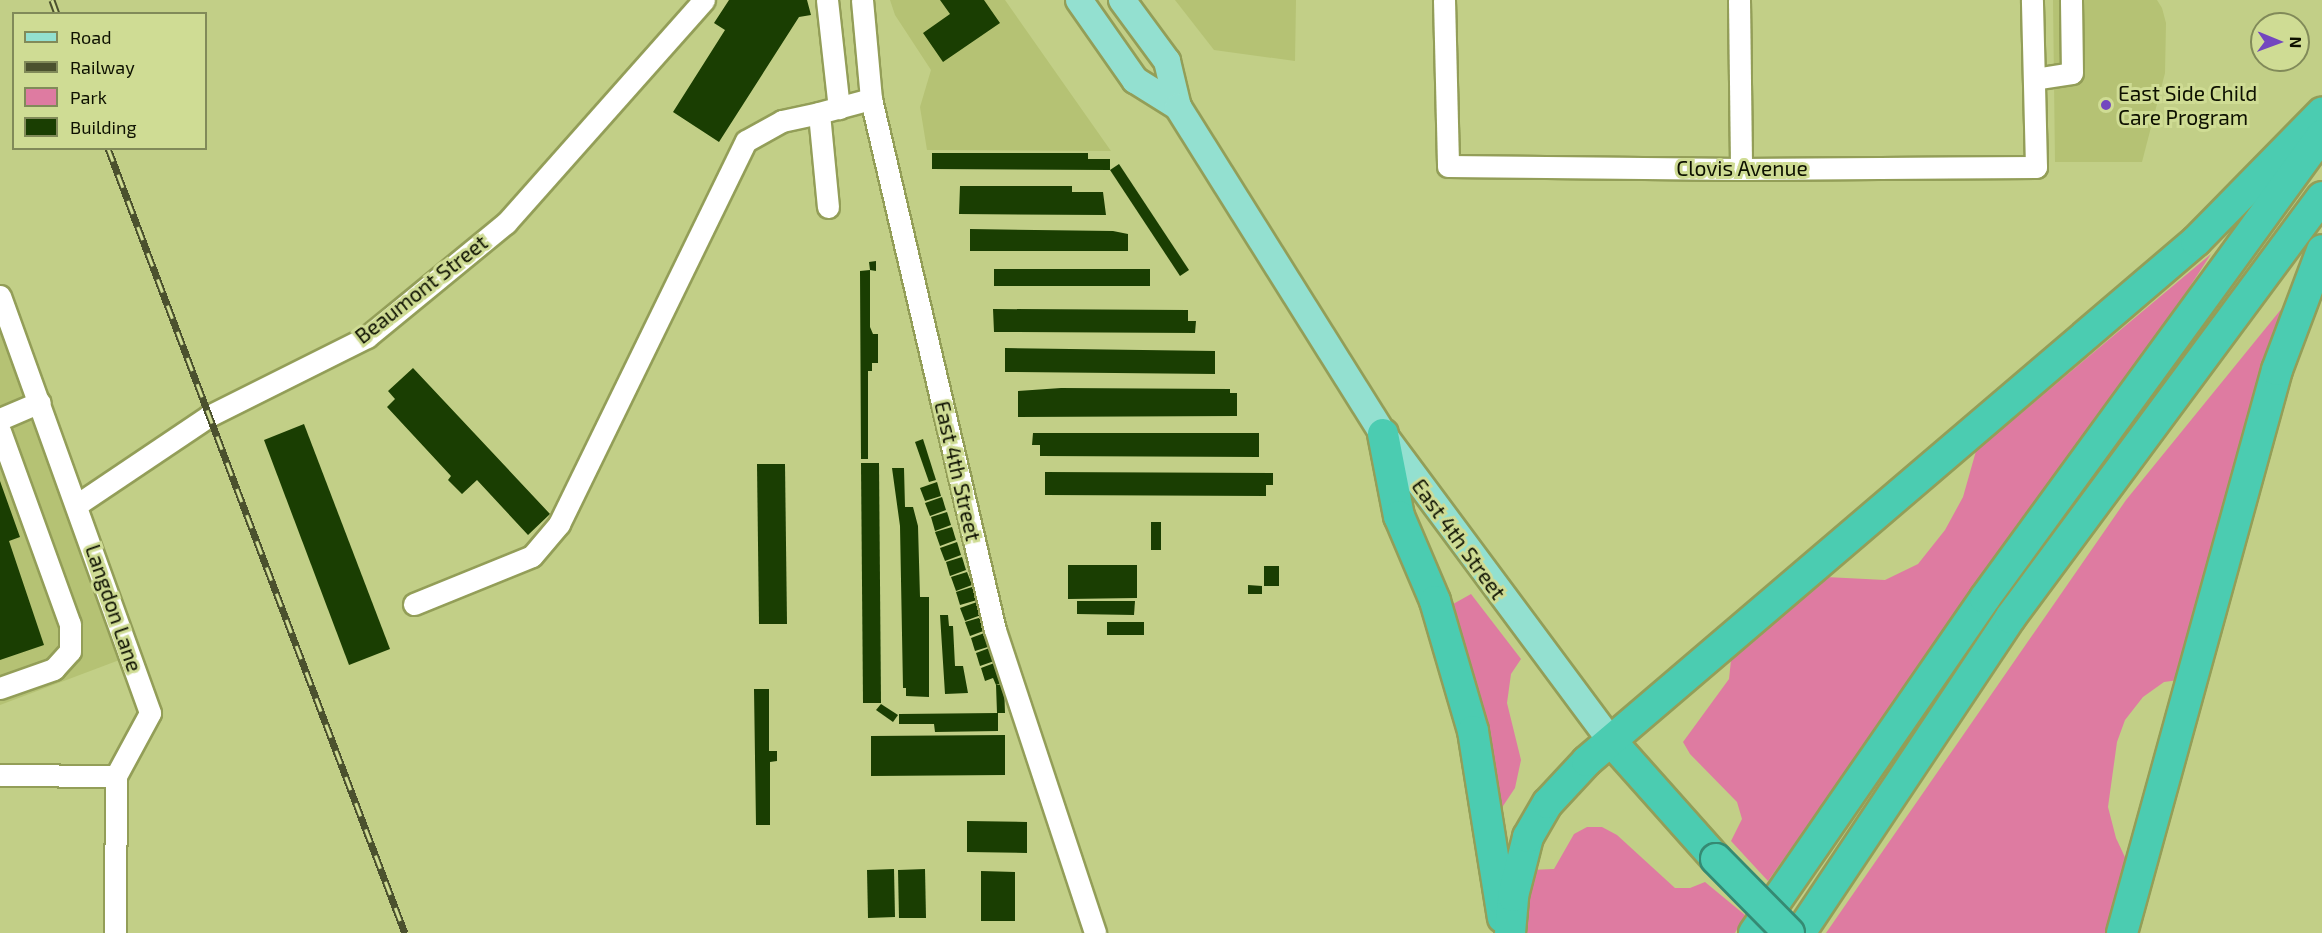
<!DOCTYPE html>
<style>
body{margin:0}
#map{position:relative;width:2322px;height:933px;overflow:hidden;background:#c2cf87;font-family:"Exo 2",sans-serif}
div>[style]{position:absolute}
.built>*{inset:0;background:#b5c274}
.green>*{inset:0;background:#de7ba1}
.building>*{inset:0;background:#1a3e02}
.roads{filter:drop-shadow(2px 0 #939e58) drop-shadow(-2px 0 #939e58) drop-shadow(0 2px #939e58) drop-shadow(0 -2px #939e58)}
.minor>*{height:21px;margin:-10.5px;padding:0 10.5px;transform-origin:10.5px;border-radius:10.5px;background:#fff}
.major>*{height:26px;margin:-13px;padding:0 13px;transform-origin:13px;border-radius:13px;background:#93e0d0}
.highway>*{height:30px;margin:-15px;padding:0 15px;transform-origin:15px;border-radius:15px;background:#4bccb1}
.rail>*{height:7px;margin-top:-3.5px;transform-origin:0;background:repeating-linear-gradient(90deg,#cfdc94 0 14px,#4b512e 0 28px);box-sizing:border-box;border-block:2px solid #4b512e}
.bridges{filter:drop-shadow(2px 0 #358a73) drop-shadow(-2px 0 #358a73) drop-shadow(0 2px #358a73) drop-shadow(0 -2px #358a73)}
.highway-bridge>*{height:30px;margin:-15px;padding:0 15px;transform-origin:15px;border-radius:15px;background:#4bccb1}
.dots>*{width:16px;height:16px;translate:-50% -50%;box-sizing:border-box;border:3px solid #cfdc94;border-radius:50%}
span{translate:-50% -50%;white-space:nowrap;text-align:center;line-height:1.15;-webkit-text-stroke:6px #cfdc94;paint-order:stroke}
.poi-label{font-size:21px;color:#0d1000}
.left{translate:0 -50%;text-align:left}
.street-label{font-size:21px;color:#0d1000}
.legend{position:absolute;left:12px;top:12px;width:195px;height:138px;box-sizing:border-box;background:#cfdc94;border:2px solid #818a59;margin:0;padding:8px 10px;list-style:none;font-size:18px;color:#0d1000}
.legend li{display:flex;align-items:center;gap:12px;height:30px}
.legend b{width:30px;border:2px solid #818a59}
.north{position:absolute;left:2250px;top:12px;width:60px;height:60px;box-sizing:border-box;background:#cfdc94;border:2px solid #818a59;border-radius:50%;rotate:91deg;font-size:16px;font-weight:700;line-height:24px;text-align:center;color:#0d1000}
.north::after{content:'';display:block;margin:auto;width:21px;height:27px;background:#7347bf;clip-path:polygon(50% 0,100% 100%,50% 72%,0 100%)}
</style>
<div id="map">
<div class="built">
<i style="clip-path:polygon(890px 0,1005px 0,1111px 151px,927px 150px,920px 107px,931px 70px,895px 15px)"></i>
<i style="clip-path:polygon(1175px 0,1296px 0,1295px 61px,1214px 50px)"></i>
<i style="clip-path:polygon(2053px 0,2157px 0,2162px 8px,2166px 23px,2165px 73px,2142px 162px,2055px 162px)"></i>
<i style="clip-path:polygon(0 296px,130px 656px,0 705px)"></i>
</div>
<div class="green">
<i style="clip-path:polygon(2211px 254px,2189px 288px,1768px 881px,1731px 841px,1742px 819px,1737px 802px,1690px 754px,1683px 742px,1729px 679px,1731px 660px,1826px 577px,1885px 580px,1918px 564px,1945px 530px,1963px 497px,1976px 451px)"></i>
<i style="clip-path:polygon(2291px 297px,2179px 680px,2164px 682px,2143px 697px,2125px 720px,2117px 742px,2108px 807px,2116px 838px,2130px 868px,2112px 933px,1826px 933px,2126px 500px)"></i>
<i style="clip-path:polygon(1471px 594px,1521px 659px,1511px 674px,1507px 703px,1521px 760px,1515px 788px,1499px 812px,1446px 608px)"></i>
<i style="clip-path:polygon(1587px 827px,1602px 827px,1617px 835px,1675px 888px,1690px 888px,1705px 882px,1745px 915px,1735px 933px,1526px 933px,1530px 870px,1554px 869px,1574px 834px)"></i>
</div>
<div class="building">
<i style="clip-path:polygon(729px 0,807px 0,811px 15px,799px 17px,719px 142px,673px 112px,725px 30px,714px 23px)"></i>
<i style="clip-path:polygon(940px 0,984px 0,1000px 23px,943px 62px,923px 33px,950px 14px)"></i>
<i style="clip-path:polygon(932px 153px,1088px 153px,1088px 159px,1110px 159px,1110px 170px,932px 169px)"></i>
<i style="clip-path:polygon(1119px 164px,1189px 270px,1180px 276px,1110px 170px)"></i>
<i style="clip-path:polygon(960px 186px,1072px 186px,1072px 192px,1103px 192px,1106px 215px,959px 214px)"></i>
<i style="clip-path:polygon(970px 229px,1113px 231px,1128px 234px,1128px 251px,970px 251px)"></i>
<i style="clip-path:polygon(876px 261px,876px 271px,870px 270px,869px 262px)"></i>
<i style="clip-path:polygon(994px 269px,1150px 269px,1150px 286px,994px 286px)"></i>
<i style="clip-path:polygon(870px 270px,870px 327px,873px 334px,878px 334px,878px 363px,872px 363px,872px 371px,868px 371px,868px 459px,861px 459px,860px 271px)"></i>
<i style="clip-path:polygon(993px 309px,1188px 310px,1188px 321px,1196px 321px,1195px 333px,994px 332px)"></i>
<i style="clip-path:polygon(1005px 348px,1215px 351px,1215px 374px,1005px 372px)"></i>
<i style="clip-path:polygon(413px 368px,550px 514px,528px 535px,477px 480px,462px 494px,448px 480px,451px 476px,387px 407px,395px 399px,388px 391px)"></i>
<i style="clip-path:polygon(1061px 388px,1230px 389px,1230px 393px,1237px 393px,1237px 416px,1018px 417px,1018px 391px)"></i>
<i style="clip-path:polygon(304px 424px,390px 649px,349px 665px,264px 440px)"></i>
<i style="clip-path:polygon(1033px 433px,1259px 433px,1259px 457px,1040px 456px,1040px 445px,1032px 445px)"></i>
<i style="clip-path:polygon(923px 439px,936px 480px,929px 482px,915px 442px)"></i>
<i style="clip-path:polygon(861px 463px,879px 463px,881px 703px,863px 703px)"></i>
<i style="clip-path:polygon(757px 464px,785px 464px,787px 624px,759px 624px)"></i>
<i style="clip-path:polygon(892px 468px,904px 468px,905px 507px,913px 507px,918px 526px,920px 597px,929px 597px,929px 697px,906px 696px,906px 688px,903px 688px,900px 526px)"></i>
<i style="clip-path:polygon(1045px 472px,1273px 473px,1273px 485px,1266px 485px,1266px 496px,1045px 495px)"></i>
<i style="clip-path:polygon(0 481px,20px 537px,9px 541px,44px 645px,0 660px)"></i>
<i style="clip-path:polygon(937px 482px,941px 496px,925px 501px,920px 488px)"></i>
<i style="clip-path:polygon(942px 497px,946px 510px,930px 516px,925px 503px)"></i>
<i style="clip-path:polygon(947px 512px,951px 525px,935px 531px,931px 517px)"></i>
<i style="clip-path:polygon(1151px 522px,1161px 522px,1161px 550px,1151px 550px)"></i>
<i style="clip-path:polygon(952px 527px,956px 540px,940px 546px,935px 532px)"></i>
<i style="clip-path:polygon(957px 542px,961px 555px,945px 561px,940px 548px)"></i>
<i style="clip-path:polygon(962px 557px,966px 570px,950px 576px,946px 562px)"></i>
<i style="clip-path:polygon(1068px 565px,1137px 565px,1137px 598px,1068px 599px)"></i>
<i style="clip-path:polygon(1264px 566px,1279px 566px,1279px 586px,1264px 586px)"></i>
<i style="clip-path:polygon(967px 572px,972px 585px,956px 591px,951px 577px)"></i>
<i style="clip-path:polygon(1248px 585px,1262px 586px,1262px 594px,1248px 594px)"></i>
<i style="clip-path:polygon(972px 587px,977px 600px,960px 605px,956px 592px)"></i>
<i style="clip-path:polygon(1077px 601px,1135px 601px,1134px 615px,1077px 614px)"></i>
<i style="clip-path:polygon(977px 602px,981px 615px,965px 621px,960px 608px)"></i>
<i style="clip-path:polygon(940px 615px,948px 615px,949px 626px,953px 626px,955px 666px,963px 666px,968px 693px,945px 694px)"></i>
<i style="clip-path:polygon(982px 617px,986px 630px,970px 636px,965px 622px)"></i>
<i style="clip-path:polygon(1107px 622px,1144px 622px,1144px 635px,1107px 635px)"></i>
<i style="clip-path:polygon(987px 632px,991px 646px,975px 651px,971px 638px)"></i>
<i style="clip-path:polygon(992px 647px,997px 660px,980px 666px,976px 653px)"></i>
<i style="clip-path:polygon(997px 662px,1004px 682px,996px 685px,993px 678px,985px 681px,981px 668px)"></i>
<i style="clip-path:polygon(1004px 684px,1005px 713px,998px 713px,998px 731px,935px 732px,934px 724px,899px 724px,899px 714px,997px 713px,996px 685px)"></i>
<i style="clip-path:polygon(754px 689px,769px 689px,769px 751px,777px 751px,777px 761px,770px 762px,770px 825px,756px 825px)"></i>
<i style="clip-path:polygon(881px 704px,898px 715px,893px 722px,876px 710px)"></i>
<i style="clip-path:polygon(1005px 735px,1005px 775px,871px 776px,871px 736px)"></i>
<i style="clip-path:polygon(967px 821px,1027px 822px,1027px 853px,967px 852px)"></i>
<i style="clip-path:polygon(894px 869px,895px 917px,868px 918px,867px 870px)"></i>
<i style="clip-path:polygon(925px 869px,926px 918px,899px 918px,898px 870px)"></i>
<i style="clip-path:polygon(981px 871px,1015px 872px,1015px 921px,981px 921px)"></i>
</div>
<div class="roads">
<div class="minor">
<i style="left:827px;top:0;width:109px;rotate:83.7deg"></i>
<i style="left:862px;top:0;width:99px;rotate:84.8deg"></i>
<i style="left:871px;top:99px;width:545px;rotate:76.86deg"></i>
<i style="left:995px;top:630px;width:319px;rotate:71.7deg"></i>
<i style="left:1444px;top:0;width:166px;rotate:88.6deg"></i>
<i style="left:1448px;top:166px;width:293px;rotate:0.6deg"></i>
<i style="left:1741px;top:169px;width:295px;rotate:-0.4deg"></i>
<i style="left:2036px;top:167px;width:167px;rotate:-91.4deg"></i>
<i style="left:1739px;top:0;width:169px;rotate:89.3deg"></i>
<i style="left:2034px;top:79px;width:38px;rotate:-9deg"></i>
<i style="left:2072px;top:73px;width:73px;rotate:-90.8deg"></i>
<i style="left:828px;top:207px;width:94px;rotate:-95.5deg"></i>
<i style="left:819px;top:113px;width:54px;rotate:-15.1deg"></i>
<i style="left:0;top:296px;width:443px;rotate:70.2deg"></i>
<i style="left:150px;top:713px;width:72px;rotate:118.4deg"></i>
<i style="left:116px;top:776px;width:157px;rotate:90.4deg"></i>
<i style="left:0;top:419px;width:43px;rotate:-23deg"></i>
<i style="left:0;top:431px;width:205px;rotate:70.1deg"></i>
<i style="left:70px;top:624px;width:27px;rotate:90deg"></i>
<i style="left:70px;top:651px;width:24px;rotate:132deg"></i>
<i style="left:54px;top:669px;width:57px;rotate:160.6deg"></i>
<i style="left:78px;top:504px;width:158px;rotate:-33.9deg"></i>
<i style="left:209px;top:416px;width:177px;rotate:-26.6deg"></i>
<i style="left:367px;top:337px;width:180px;rotate:-39.4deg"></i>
<i style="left:506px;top:223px;width:298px;rotate:-48.4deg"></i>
<i style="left:414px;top:604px;width:127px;rotate:-22.1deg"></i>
<i style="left:532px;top:556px;width:42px;rotate:-49.8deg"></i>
<i style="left:559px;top:524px;width:426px;rotate:-64deg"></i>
<i style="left:746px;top:141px;width:41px;rotate:-29.1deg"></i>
<i style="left:782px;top:121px;width:38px;rotate:-12deg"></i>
<i style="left:0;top:775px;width:116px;rotate:0.5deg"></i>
</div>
<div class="major">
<i style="left:1079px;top:0;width:98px;rotate:55deg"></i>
<i style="left:1135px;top:80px;width:51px;rotate:32.1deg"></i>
<i style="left:1122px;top:0;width:76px;rotate:53.6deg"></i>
<i style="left:1167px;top:61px;width:47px;rotate:76.6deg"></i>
<i style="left:1178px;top:107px;width:386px;rotate:57.9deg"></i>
<i style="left:1383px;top:434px;width:382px;rotate:53.4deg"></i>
</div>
<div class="highway">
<i style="left:1383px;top:434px;width:84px;rotate:79deg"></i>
<i style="left:1399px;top:516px;width:92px;rotate:67deg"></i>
<i style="left:1435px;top:601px;width:135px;rotate:73.7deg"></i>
<i style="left:1473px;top:731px;width:189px;rotate:80.9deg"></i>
<i style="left:1611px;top:741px;width:158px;rotate:48.3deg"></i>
<i style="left:1510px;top:933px;width:37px;rotate:-85deg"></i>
<i style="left:1513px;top:896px;width:61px;rotate:-75.7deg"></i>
<i style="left:1528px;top:837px;width:39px;rotate:-60deg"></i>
<i style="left:1548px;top:803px;width:57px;rotate:-47.1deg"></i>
<i style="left:1587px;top:761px;width:801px;rotate:-40.49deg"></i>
<i style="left:2196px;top:241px;width:180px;rotate:-45.5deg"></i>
<i style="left:1754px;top:933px;width:407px;rotate:-55.4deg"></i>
<i style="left:1985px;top:598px;width:573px;rotate:-53.95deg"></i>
<i style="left:1800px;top:933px;width:379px;rotate:-56.3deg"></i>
<i style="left:2010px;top:618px;width:524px;rotate:-53.46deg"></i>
<i style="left:2122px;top:933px;width:584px;rotate:-74.61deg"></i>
<i style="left:2277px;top:370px;width:128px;rotate:-69.4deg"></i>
</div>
</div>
<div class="rail">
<i style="left:52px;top:0;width:15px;rotate:70deg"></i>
<i style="left:108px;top:148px;width:839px;rotate:69.28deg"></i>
</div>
<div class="bridges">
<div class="highway-bridge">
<i style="left:1716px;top:859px;width:104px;rotate:45.4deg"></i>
</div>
</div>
<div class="dots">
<i style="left:2106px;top:105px;background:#7347bf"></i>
</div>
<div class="poi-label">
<span class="left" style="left:2118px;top:105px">East Side Child<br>Care Program</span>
</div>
<div class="street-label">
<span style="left:1742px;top:168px">Clovis Avenue</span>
<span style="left:421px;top:289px;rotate:-38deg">Beaumont Street</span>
<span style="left:958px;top:471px;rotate:77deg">East 4th Street</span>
<span style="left:1459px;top:539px;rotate:54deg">East 4th Street</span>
<span style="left:114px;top:608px;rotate:71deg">Langdon Lane</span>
</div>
<ul class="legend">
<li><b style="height:8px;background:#93e0d0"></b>Road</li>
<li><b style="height:8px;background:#4b512e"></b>Railway</li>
<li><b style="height:16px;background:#de7ba1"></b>Park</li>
<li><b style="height:16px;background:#1a3e02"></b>Building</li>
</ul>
<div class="north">N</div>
</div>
